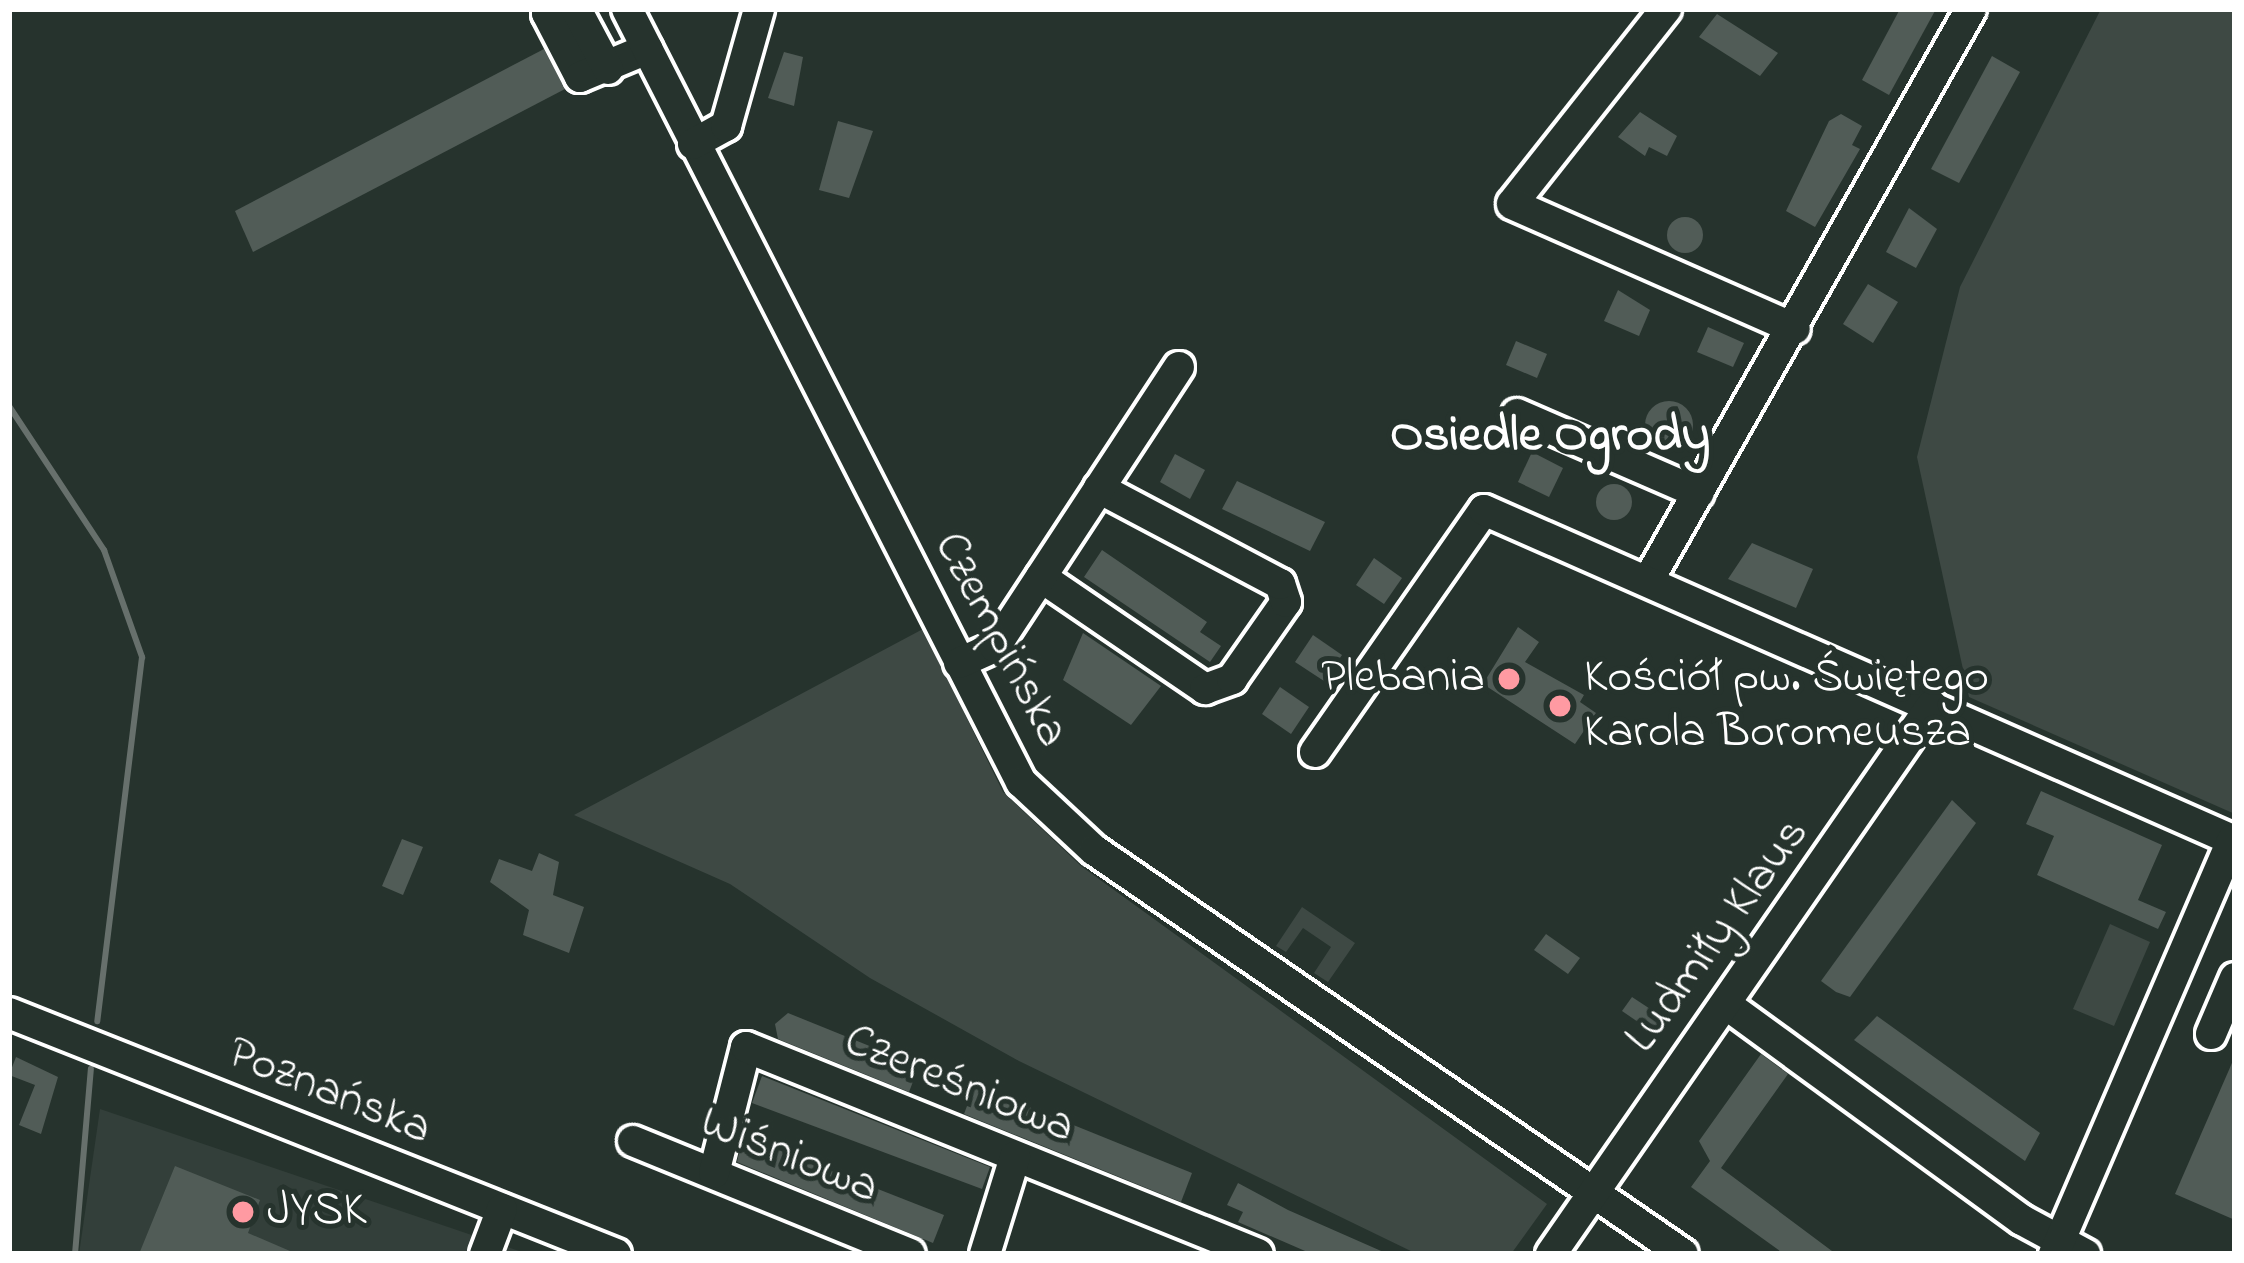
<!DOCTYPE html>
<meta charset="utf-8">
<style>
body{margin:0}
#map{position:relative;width:2244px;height:1263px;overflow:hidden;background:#26332d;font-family:"Indie Flower",sans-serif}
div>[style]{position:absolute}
.built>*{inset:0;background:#333f3a}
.green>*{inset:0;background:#3e4944}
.stream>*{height:6px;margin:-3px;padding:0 3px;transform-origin:3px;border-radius:3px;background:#67706c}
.building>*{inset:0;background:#515c57}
.round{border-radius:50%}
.roads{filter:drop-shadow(3px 0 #fff) drop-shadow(-3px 0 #fff) drop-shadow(0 3px #fff) drop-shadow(0 -3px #fff)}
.minor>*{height:30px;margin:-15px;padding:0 15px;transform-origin:15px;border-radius:15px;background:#26332d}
.dots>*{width:33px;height:33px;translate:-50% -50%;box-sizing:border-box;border:6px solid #26332d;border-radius:50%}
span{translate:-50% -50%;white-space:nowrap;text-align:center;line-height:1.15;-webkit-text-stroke:10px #26332d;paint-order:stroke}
.street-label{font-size:48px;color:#fff}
.poi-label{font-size:48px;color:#fff}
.left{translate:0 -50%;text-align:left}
.right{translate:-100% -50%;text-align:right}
.neighbourhood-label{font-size:51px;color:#fff;font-weight:700}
.frame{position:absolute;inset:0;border:12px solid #fff;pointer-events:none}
</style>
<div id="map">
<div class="built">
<i style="clip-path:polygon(100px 1109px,528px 1254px,79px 1254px)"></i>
</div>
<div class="green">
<i style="clip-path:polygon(2101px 9px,2235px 9px,2235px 814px,1969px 697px,1917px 457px,1960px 287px)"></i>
<i style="clip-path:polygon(923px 629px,1003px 792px,1081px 866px,1547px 1204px,1511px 1254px,1417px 1254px,1019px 1061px,870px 978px,730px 884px,574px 815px)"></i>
<i style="clip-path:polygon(1302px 907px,1355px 943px,1328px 982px,1314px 973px,1331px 947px,1303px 928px,1286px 952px,1276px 946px)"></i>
<i style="clip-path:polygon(2110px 924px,2150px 942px,2114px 1026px,2073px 1009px)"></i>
</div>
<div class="stream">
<i style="left:9px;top:406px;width:173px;rotate:56.6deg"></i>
<i style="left:104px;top:550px;width:114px;rotate:70.4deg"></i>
<i style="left:142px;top:657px;width:367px;rotate:97deg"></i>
<i style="left:75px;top:1254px;width:186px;rotate:-85.1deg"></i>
</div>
<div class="building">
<i style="clip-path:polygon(1900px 9px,1936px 9px,1889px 95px,1862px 80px)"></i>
<i style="clip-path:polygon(1717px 14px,1778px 53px,1760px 76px,1699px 37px)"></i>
<i style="clip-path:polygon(544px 49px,565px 89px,253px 252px,235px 211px)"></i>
<i style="clip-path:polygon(784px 52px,803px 57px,794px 106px,768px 98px)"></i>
<i style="clip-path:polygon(1992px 56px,2020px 72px,1959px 183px,1931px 169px)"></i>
<i style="clip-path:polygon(1640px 112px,1677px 136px,1667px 156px,1649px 147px,1645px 156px,1618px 137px)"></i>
<i style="clip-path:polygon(1841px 114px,1862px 126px,1852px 145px,1860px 149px,1815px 227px,1786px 211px,1829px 121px)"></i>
<i style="clip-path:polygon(838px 121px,873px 131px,849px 198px,819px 190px)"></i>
<i style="clip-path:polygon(1909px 208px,1937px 229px,1916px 268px,1886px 252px)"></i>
<i class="round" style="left:1667px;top:217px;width:36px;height:36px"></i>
<i style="clip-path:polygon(1868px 284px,1898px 302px,1873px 343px,1843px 324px)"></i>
<i style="clip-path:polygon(1618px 290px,1650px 310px,1639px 336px,1604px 321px)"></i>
<i style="clip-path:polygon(1708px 327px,1744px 343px,1733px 367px,1697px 352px)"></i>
<i style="clip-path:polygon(1516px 341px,1547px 354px,1537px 378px,1506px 365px)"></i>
<i class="round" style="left:1645px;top:401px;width:48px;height:48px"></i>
<i style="clip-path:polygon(1532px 452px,1563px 468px,1549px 497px,1518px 482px)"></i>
<i style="clip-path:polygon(1175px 454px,1205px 470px,1190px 499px,1160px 482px)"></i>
<i style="clip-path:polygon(1237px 481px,1325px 522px,1310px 551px,1222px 509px)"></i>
<i class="round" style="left:1596px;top:484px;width:36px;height:36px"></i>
<i style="clip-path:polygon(1752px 543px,1813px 569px,1796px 608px,1728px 579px)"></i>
<i style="clip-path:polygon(1102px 550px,1207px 622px,1200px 632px,1221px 646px,1210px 662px,1084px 577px)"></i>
<i style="clip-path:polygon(1374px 558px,1402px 578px,1384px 604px,1356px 585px)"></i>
<i style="clip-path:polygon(1518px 627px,1539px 642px,1525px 662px,1584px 695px,1580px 702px,1596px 713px,1575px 744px,1483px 684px)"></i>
<i style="clip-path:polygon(1083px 633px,1161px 686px,1131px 725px,1063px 680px)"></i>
<i style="clip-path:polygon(1313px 635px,1342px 655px,1324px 681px,1295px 662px)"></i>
<i style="clip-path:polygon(1280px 687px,1309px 707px,1291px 734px,1262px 714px)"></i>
<i style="clip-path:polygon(2041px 791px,2162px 845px,2138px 900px,2166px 912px,2158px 929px,2037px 875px,2054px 836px,2026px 824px)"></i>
<i style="clip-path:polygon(1952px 800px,1976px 823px,1850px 997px,1836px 992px,1821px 981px)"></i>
<i style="clip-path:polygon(402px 839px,423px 847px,403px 895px,382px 886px)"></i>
<i style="clip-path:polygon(539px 853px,559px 862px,553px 895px,584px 907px,569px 953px,523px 935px,529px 910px,490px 882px,499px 859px,532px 871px)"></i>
<i style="clip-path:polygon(1546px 934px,1580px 958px,1568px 974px,1534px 950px)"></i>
<i style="clip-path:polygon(1632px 997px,1667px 1020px,1657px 1035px,1622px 1011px)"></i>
<i style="clip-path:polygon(788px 1013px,919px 1066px,909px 1092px,778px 1039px,775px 1024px)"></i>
<i style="clip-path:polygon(1877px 1016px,2040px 1133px,2025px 1161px,1854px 1040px)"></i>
<i style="clip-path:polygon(1761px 1054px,1788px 1074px,1721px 1168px,1836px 1254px,1784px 1254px,1691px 1187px,1710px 1161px,1699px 1141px)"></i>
<i style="clip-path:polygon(2235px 1056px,2235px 1220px,2175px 1194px)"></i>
<i style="clip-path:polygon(16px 1057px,58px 1077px,41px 1134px,19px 1125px,35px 1085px,9px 1075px)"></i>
<i style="clip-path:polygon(762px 1076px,990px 1167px,982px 1189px,752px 1103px)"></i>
<i style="clip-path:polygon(975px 1085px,1192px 1173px,1181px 1202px,964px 1114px)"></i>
<i style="clip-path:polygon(743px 1136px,944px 1215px,933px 1243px,737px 1162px)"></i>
<i style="clip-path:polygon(175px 1166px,260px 1200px,248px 1233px,297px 1254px,139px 1254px)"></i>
<i style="clip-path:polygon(1238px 1183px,1288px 1210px,1388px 1254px,1312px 1254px,1238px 1222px,1243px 1212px,1227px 1205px)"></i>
</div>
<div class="roads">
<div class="minor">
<i style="left:555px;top:9px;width:9px;rotate:153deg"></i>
<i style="left:547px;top:13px;width:72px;rotate:62.7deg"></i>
<i style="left:580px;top:77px;width:73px;rotate:-22.7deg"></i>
<i style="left:576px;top:9px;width:68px;rotate:61.9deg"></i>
<i style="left:627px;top:9px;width:868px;rotate:62.99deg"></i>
<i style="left:1021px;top:782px;width:100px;rotate:43deg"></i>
<i style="left:1094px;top:850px;width:714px;rotate:34.45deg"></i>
<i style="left:1666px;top:9px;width:248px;rotate:128.3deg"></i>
<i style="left:1512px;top:204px;width:309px;rotate:23.8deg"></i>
<i style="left:693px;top:144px;width:38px;rotate:-29deg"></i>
<i style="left:726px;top:126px;width:122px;rotate:-74.2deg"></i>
<i style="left:1517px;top:414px;width:198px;rotate:23.5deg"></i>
<i style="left:1041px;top:577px;width:199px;rotate:34.3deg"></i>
<i style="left:1205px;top:689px;width:29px;rotate:-20deg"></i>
<i style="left:1232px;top:679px;width:94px;rotate:-55deg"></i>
<i style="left:1286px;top:602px;width:19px;rotate:-108deg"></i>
<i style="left:1280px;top:584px;width:205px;rotate:-152.1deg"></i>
<i style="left:1648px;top:581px;width:657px;rotate:-60.55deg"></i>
<i style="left:959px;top:663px;width:39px;rotate:-24deg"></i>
<i style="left:995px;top:647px;width:335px;rotate:-56.7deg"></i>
<i style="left:1315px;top:752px;width:295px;rotate:-55.1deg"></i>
<i style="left:1484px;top:510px;width:821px;rotate:23.79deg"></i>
<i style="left:1727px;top:1005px;width:365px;rotate:36.1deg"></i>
<i style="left:2022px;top:1220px;width:72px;rotate:28.4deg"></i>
<i style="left:9px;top:1013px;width:653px;rotate:21.65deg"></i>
<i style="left:2211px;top:1034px;width:61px;rotate:-66.8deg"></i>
<i style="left:633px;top:1141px;width:299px;rotate:22.2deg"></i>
<i style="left:714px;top:1173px;width:130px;rotate:-75.7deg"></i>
<i style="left:746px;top:1047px;width:552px;rotate:22.01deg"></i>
<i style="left:485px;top:1254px;width:48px;rotate:-69.3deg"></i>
<i style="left:985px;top:1254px;width:102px;rotate:-72.8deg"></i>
<i style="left:1551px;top:1254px;width:668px;rotate:-55.24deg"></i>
<i style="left:2054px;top:1254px;width:451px;rotate:-66.7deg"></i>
</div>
</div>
<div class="dots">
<i style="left:1509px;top:679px;background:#ff9aa2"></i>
<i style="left:1560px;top:706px;background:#ff9aa2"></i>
<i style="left:243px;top:1212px;background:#ff9aa2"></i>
</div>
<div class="street-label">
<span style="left:1000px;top:640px;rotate:62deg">Czempińska</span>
<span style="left:1718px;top:936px;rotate:-54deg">Ludmiły Klaus</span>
<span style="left:959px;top:1085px;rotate:22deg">Czereśniowa</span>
<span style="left:329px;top:1092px;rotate:22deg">Poznańska</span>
<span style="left:789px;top:1156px;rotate:22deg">Wiśniowa</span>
</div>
<div class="poi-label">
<span class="left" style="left:1584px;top:706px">Kościół pw. Świętego<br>Karola Boromeusza</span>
<span class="right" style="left:1485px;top:679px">Plebania</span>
<span class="left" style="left:267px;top:1212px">JYSK</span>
</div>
<div class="neighbourhood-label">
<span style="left:1550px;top:437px">Osiedle Ogrody</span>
</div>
<div class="frame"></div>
</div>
